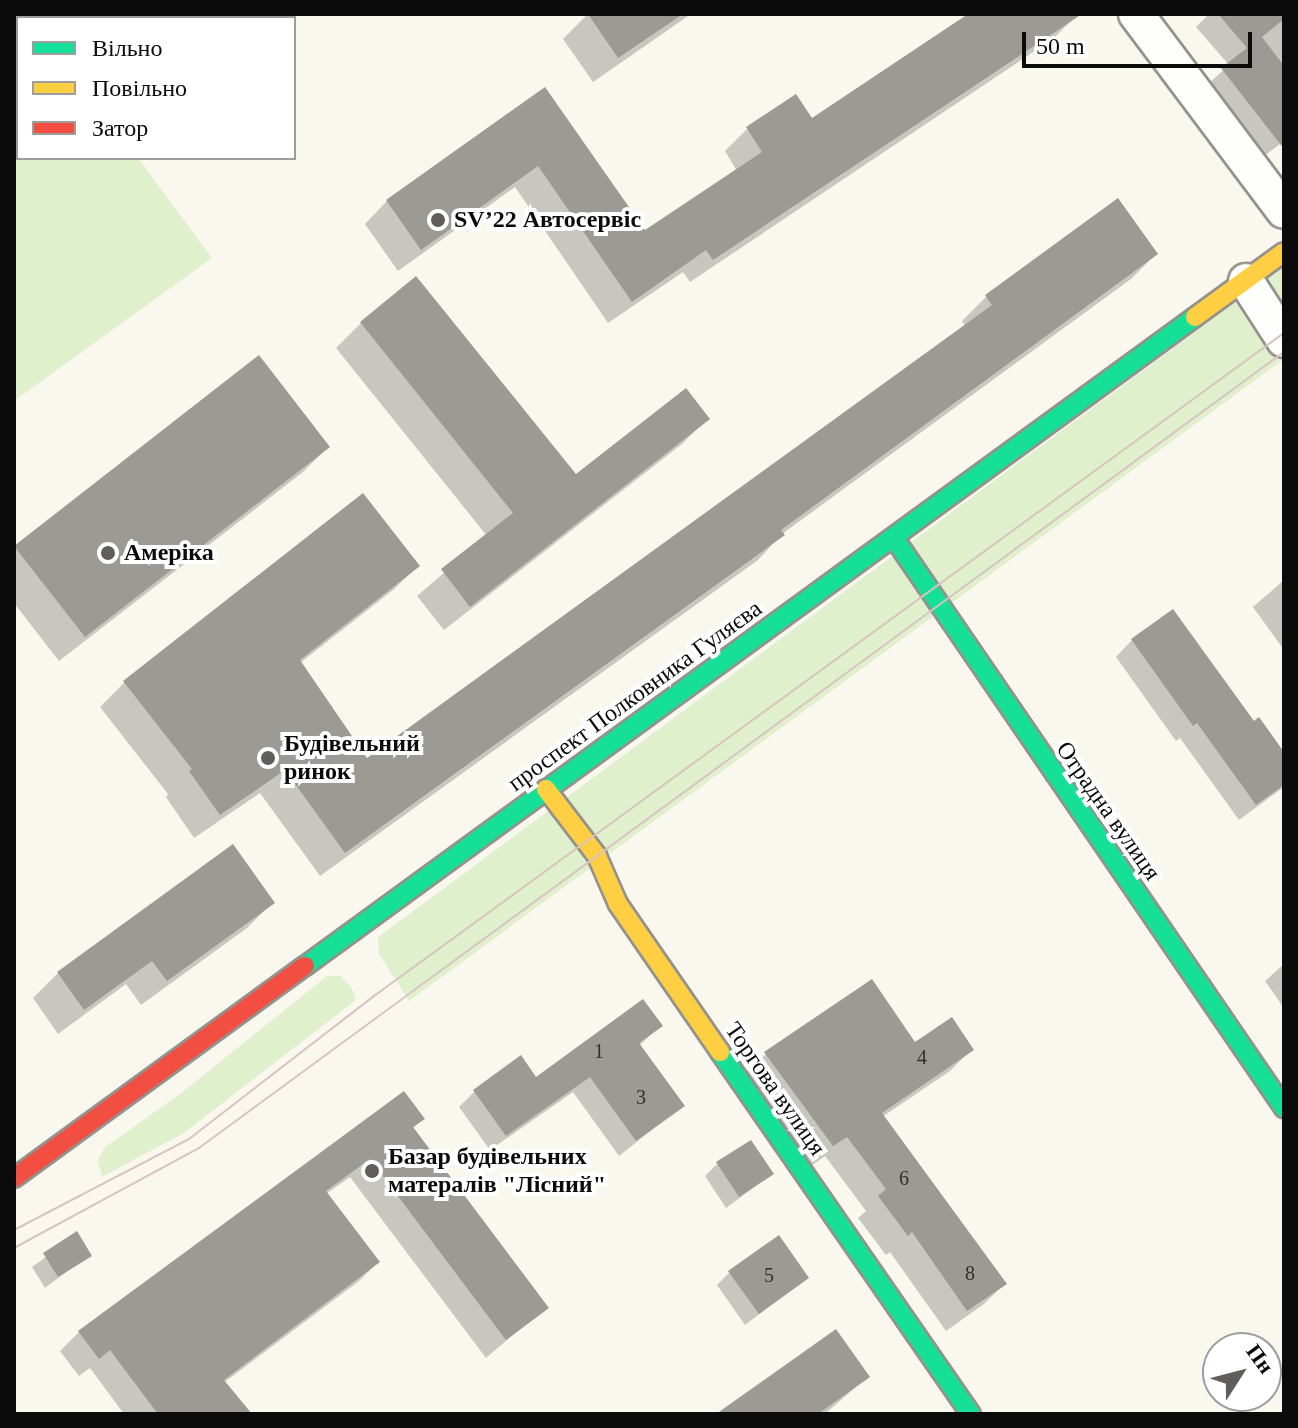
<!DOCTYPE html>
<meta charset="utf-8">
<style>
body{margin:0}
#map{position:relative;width:1298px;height:1428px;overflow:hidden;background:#faf8ee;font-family:"Times New Roman",serif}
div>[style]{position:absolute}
.green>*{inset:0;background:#e0f0cd}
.shadow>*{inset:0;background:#0003}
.building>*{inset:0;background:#9c9a94}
.roads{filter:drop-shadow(2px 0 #93928d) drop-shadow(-2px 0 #93928d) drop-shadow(0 2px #93928d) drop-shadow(0 -2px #93928d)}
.street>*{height:34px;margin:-17px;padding:0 17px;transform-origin:17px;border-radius:17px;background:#fefefc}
.fast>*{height:18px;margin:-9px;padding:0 9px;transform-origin:9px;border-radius:9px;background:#16e098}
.slow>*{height:18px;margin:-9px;padding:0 9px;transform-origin:9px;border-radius:9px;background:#ffcf43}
.jam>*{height:18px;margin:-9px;padding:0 9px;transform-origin:9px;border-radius:9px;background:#f24e42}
.tram>*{height:2px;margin:-1px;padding:0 1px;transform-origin:1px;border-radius:1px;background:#d7c4c2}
.dots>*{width:22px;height:22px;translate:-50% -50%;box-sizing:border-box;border:4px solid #fff;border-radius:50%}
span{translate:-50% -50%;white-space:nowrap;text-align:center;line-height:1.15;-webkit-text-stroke:8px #fff;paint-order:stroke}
.number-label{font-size:20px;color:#2f2f2d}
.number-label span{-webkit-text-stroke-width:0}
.poi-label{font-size:24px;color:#0b0b0b;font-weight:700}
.left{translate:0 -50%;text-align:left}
.street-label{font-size:24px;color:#0b0b0b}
.frame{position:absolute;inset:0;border:16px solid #0b0b0b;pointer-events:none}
.legend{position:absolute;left:16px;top:16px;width:280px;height:144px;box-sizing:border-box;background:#fff;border:2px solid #9d9d9d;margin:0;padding:10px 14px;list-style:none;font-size:24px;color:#0b0b0b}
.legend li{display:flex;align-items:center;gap:16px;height:40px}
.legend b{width:40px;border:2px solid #9d9d9d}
.north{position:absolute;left:1202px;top:1332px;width:80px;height:80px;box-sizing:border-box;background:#fff;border:2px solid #9d9d9d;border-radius:50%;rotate:54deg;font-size:22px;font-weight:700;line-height:32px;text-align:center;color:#0b0b0b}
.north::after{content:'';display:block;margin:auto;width:28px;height:36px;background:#5f5e5a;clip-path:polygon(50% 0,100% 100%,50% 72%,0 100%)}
.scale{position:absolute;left:1022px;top:32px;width:230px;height:36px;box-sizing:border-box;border:4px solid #0b0b0b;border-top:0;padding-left:10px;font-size:24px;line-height:28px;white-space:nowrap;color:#0b0b0b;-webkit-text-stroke:6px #fff;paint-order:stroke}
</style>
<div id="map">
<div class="green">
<i style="clip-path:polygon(14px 14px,32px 14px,35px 18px,18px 18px,18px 158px,138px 158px,212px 258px,14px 401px)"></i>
<i style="clip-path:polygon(1284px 266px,1284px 359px,409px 1001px,379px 954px,378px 937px)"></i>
<i style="clip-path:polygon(327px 976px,341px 976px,352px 988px,356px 1000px,184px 1133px,102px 1177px,98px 1160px,104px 1148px,180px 1094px)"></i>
</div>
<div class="shadow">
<i style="clip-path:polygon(588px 14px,691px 14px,593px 82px,563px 39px)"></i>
<i style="clip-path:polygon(971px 14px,1076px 16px,1054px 38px,690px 282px,683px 272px,608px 323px,515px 187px,398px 271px,365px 224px,387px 201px,544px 90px,644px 233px,737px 171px,725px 151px,747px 129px,811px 121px)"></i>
<i style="clip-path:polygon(1209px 14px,1284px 14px,1284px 141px,1260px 159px,1205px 87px,1229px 65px,1196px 27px)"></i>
<i style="clip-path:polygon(1117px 201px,1156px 254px,1131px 279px,782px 534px,758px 560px,320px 876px,260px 793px,194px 838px,166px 797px,168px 794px,100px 707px,124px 683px,363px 495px,418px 566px,393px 590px,300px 663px,367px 761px,965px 326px,962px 321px,986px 297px)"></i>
<i style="clip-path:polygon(361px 323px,575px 477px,707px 419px,682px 444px,444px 630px,417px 596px,487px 536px,336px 348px)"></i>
<i style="clip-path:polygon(328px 447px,303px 472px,59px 661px,14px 603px,16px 547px)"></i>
<i style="clip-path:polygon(1284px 580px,1284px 650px,1253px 607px)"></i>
<i style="clip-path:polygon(1132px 640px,1253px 724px,1284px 755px,1284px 787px,1239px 820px,1180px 738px,1176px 741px,1116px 657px)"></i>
<i style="clip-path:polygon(233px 847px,272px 903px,247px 928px,141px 1005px,126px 984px,58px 1034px,33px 998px,58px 973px)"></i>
<i style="clip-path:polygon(1284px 964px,1284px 1008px,1265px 981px)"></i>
<i style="clip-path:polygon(660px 1026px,639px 1046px,683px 1105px,619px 1156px,573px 1092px,490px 1150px,459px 1107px,475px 1091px,536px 1080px)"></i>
<i style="clip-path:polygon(914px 1045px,971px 1050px,950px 1071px,882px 1117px,1005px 1283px,984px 1304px,946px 1331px,890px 1252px,886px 1255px,858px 1218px,866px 1211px,825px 1156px,811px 1166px,745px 1074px,766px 1054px)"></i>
<i style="clip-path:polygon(422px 1119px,412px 1129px,546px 1307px,486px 1358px,350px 1177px,326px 1194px,378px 1262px,359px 1281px,182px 1414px,124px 1414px,90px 1368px,79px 1376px,60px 1351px,79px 1332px)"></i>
<i style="clip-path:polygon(717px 1164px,772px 1174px,726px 1208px,705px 1176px)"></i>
<i style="clip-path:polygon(77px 1234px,89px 1255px,45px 1288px,32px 1267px)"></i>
<i style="clip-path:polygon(729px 1273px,807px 1278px,745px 1325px,717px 1285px)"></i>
<i style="clip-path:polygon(867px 1377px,825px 1414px,723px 1414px)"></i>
</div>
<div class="building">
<i style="clip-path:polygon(588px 14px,683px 14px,618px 58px)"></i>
<i style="clip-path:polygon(968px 14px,1082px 14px,713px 260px,706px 250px,632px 302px,538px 166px,421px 250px,386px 200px,545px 87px,645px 230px,762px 152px,746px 127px,796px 94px,812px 118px)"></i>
<i style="clip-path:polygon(1218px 14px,1284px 14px,1284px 19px,1262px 37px,1284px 66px,1284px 149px,1221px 68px,1247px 48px)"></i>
<i style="clip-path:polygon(1118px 198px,1158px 254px,781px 530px,785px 535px,345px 853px,285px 770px,220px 815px,189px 771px,192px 769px,123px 681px,363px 493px,420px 566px,300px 660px,367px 758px,992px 305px,985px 295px)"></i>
<i style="clip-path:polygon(416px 276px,576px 474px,686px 388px,710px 419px,470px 607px,441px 569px,513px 513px,360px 322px)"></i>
<i style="clip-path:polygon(259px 355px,330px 447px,85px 637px,14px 546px)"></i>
<i style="clip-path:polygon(1173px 609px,1254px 721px,1259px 717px,1284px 752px,1284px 785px,1256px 805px,1197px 723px,1193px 726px,1131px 639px)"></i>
<i style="clip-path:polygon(233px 844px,275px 903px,167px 981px,152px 961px,84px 1010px,57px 972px)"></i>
<i style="clip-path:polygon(872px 979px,915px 1042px,952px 1017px,974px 1050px,882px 1113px,1007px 1284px,967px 1311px,912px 1232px,908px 1236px,878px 1196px,886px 1189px,847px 1137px,833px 1146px,764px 1052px)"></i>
<i style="clip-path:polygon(643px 999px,663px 1026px,639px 1043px,685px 1106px,636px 1141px,590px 1077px,506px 1136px,473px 1090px,521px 1055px,536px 1077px)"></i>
<i style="clip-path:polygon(404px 1091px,425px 1119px,413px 1127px,549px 1308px,506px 1340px,370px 1159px,326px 1191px,380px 1262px,224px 1380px,252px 1414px,158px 1414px,110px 1350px,99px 1359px,78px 1331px)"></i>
<i style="clip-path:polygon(751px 1140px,774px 1174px,739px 1197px,716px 1162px)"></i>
<i style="clip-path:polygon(77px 1231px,92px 1256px,58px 1277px,43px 1253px)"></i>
<i style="clip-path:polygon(779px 1235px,809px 1278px,759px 1314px,728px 1271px)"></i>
<i style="clip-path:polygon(836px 1329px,870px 1377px,818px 1414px,716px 1414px)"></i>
</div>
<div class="roads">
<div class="street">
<i style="left:1136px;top:14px;width:246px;rotate:53.1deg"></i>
<i style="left:1246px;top:281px;width:70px;rotate:57.2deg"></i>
</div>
<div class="fast">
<i style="left:894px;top:538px;width:691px;rotate:55.62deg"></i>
<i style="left:305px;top:966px;width:1101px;rotate:-36.1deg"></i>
<i style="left:720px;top:1052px;width:441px;rotate:55.3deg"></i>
</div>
<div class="slow">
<i style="left:1195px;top:317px;width:110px;rotate:-36.1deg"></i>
<i style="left:546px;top:789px;width:84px;rotate:52.7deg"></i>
<i style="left:597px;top:856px;width:52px;rotate:66.4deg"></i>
<i style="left:618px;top:904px;width:180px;rotate:55.4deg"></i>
</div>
<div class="jam">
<i style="left:14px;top:1178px;width:360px;rotate:-36.1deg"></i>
</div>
</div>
<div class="tram">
<i style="left:14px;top:1230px;width:197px;rotate:-27.5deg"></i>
<i style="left:189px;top:1139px;width:234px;rotate:-37.7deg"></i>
<i style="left:374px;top:996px;width:1126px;rotate:-36.08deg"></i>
<i style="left:14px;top:1248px;width:210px;rotate:-28.4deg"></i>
<i style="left:199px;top:1148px;width:1346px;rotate:-36.27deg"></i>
</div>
<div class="dots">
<i style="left:438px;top:220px;background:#5f5e5a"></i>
<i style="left:108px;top:553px;background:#5f5e5a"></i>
<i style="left:268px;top:758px;background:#5f5e5a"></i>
<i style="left:372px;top:1171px;background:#5f5e5a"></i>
</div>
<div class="number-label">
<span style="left:599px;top:1051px">1</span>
<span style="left:922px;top:1057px">4</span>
<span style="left:641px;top:1097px">3</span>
<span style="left:904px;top:1178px">6</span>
<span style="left:970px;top:1273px">8</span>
<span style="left:769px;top:1275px">5</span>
</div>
<div class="poi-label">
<span class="left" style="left:454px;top:220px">SV’22 Автосервіс</span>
<span class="left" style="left:124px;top:553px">Амеріка</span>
<span class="left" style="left:284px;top:758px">Будівельний<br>ринок</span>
<span class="left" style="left:388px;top:1171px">Базар будівельних<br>матералів "Лісний"</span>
</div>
<div class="street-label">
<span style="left:635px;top:696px;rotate:-36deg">проспект Полковника Гуляєва</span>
<span style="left:1108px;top:811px;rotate:55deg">Отрадна вулиця</span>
<span style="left:775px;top:1089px;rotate:55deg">Торгова вулиця</span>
</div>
<div class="frame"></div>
<ul class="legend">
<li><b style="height:10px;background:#16e098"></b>Вільно</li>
<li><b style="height:10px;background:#ffcf43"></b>Повільно</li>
<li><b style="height:10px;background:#f24e42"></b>Затор</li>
</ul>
<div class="north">Пн</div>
<div class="scale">50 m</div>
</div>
